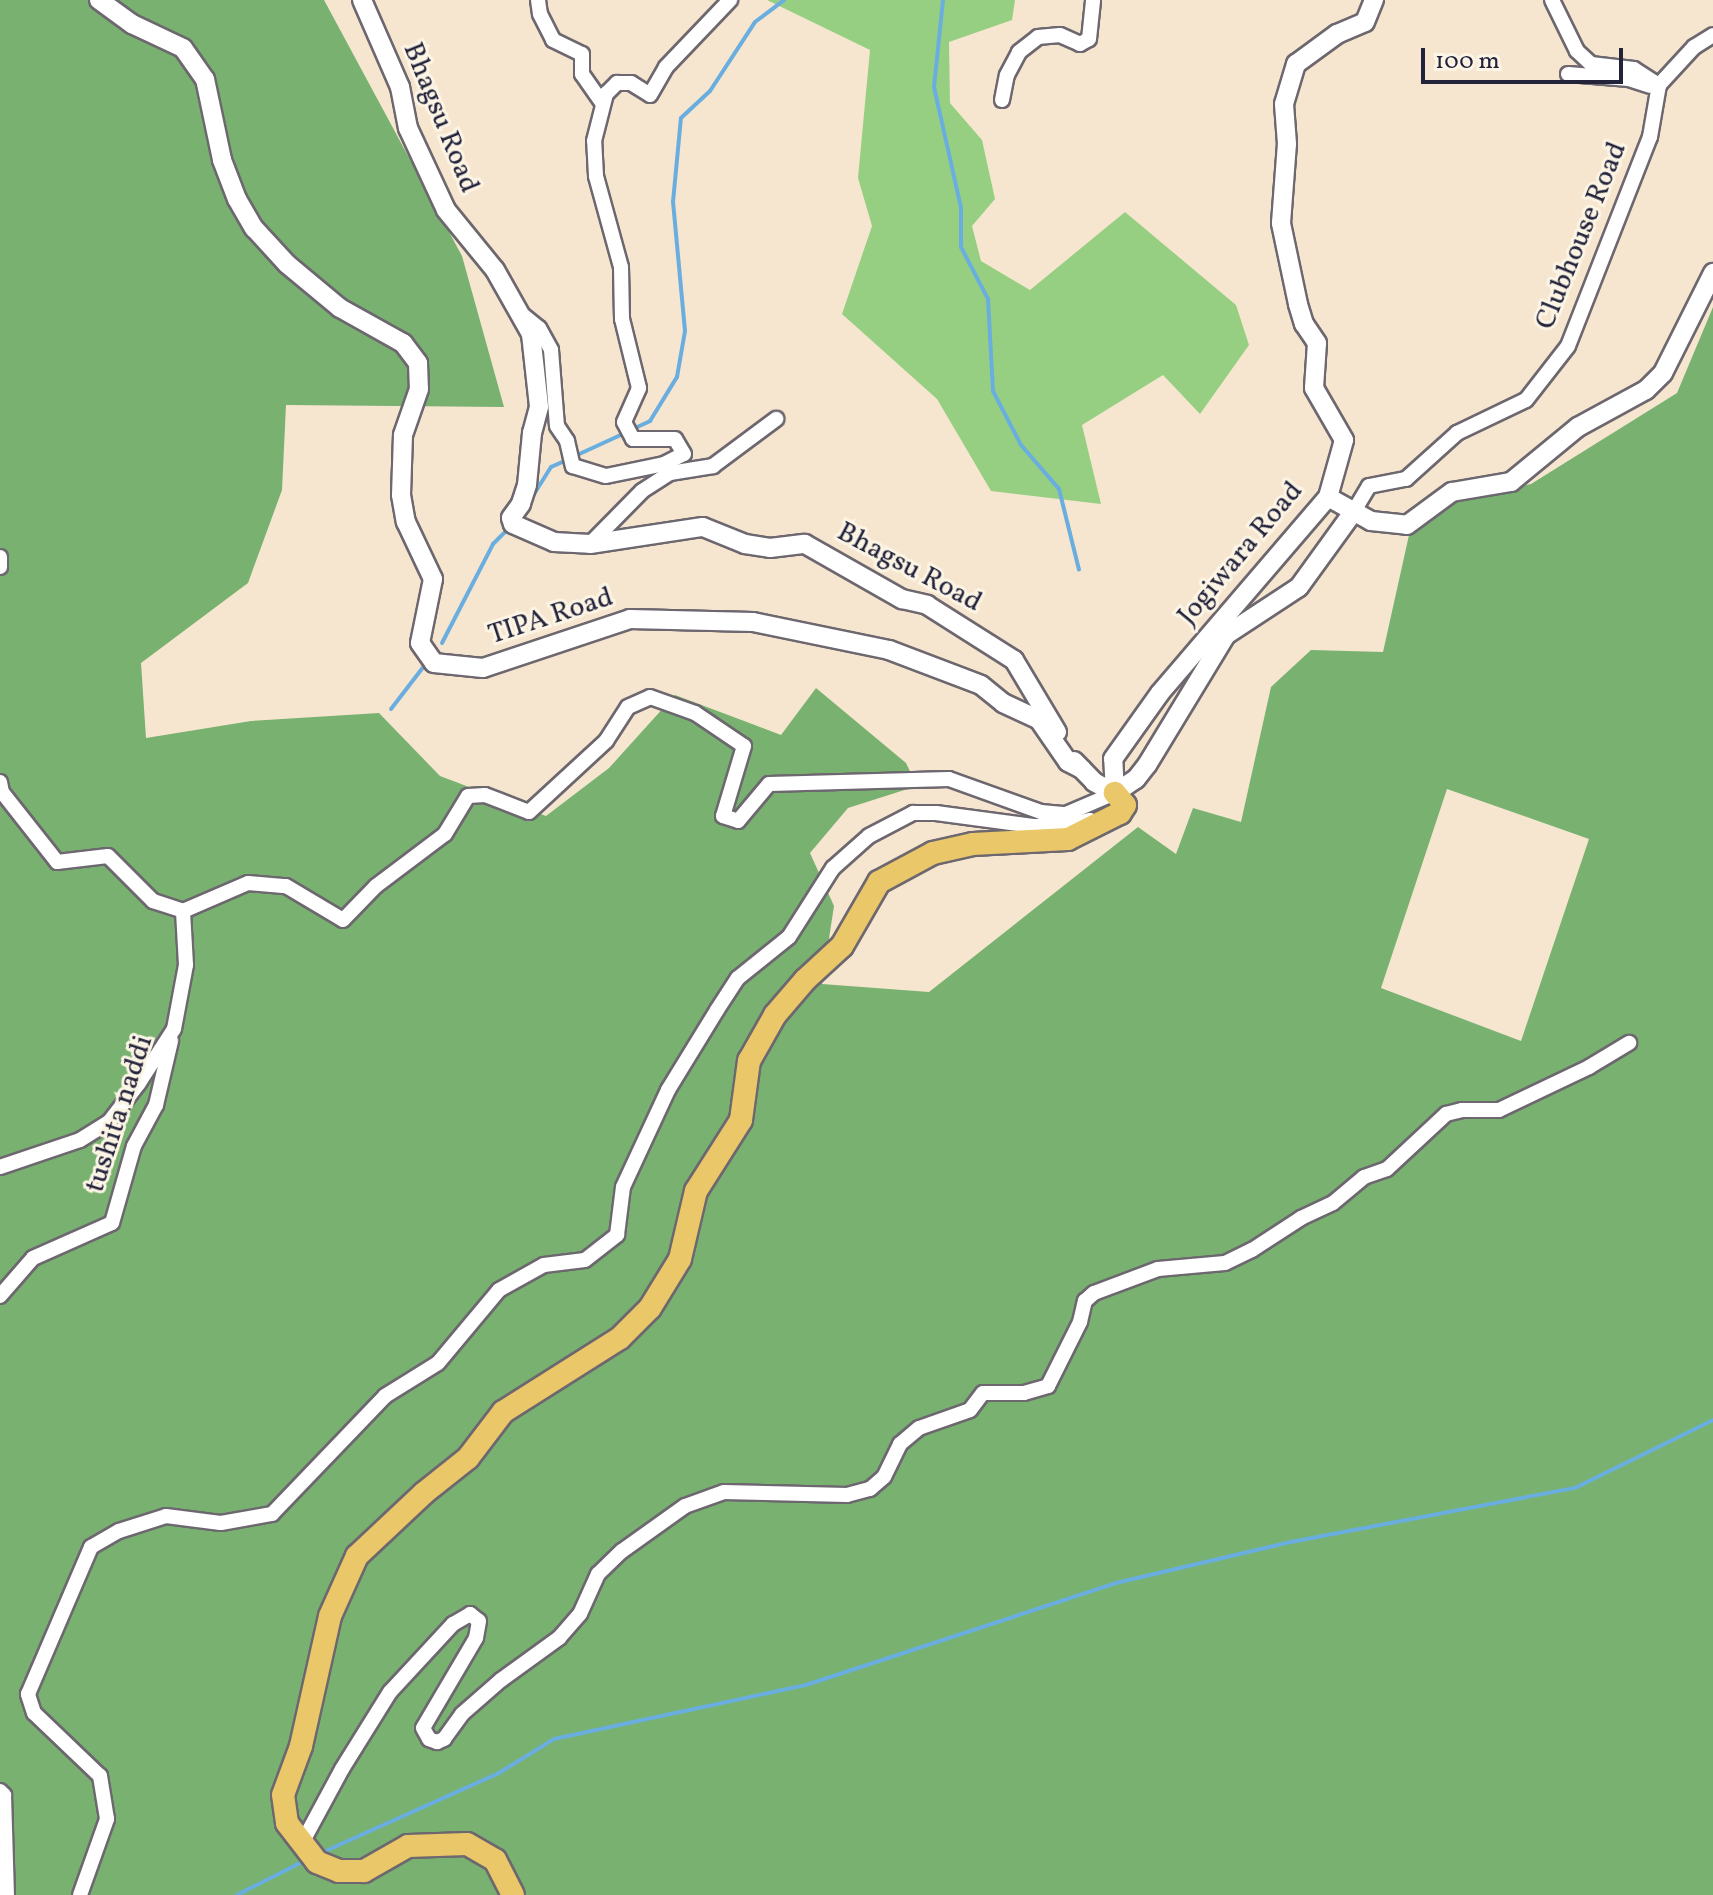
<!DOCTYPE html>
<style>
body{margin:0}
#map{position:relative;width:1713px;height:1895px;overflow:hidden;background:#f7e6cf;font-family:Vollkorn,serif}
div>[style]{position:absolute}
.green>*{inset:0;background:#97cf82}
.forest>*{inset:0;background:#79b270}
.stream>*{height:4px;margin:-2px;padding:0 2px;transform-origin:2px;border-radius:2px;background:#6aaedf}
.roads{filter:drop-shadow(2px 0 #6d676f) drop-shadow(-2px 0 #6d676f) drop-shadow(0 2px #6d676f) drop-shadow(0 -2px #6d676f)}
.minor>*{height:14px;margin:-7px;padding:0 7px;transform-origin:7px;border-radius:7px;background:#fff}
.tertiary>*{height:18px;margin:-9px;padding:0 9px;transform-origin:9px;border-radius:9px;background:#fff}
.primary>*{height:22px;margin:-11px;padding:0 11px;transform-origin:11px;border-radius:11px;background:#eac769}
span{translate:-50% -50%;white-space:nowrap;text-align:center;line-height:1.15;-webkit-text-stroke:6px #fcf5e5;paint-order:stroke}
.street-label{font-size:28px;color:#22223b}
.scale{position:absolute;left:1421px;top:48px;width:202px;height:36px;box-sizing:border-box;border:4px solid #22223b;border-top:0;padding-left:10px;font-size:24px;line-height:28px;white-space:nowrap;color:#22223b;-webkit-text-stroke:6px #fcf5e5;paint-order:stroke}
</style>
<div id="map">
<div class="green">
<i style="clip-path:polygon(767px 0,1015px 0,1012px 20px,949px 42px,950px 103px,982px 140px,995px 199px,972px 226px,981px 261px,1030px 290px,1125px 212px,1236px 305px,1249px 345px,1200px 414px,1163px 375px,1082px 425px,1101px 504px,991px 491px,937px 399px,842px 314px,872px 226px,858px 178px,870px 50px)"></i>
</div>
<div class="forest">
<i style="clip-path:polygon(evenodd,0 0,324px 0,462px 256px,504px 407px,286px 405px,282px 490px,248px 583px,141px 663px,146px 738px,251px 721px,379px 713px,440px 776px,546px 816px,609px 768px,675px 695px,781px 735px,816px 688px,906px 763px,917px 786px,848px 808px,810px 853px,834px 906px,822px 984px,929px 992px,1138px 827px,1176px 854px,1193px 808px,1241px 822px,1271px 687px,1311px 650px,1383px 652px,1409px 535px,1453px 501px,1531px 484px,1677px 393px,1713px 307px,1713px 1895px,0 1895px,0 0,1447px 789px,1589px 839px,1521px 1041px,1381px 988px,1447px 789px)"></i>
</div>
<div class="stream">
<i style="left:943px;top:0;width:87px;rotate:95.9deg"></i>
<i style="left:934px;top:87px;width:124px;rotate:77.4deg"></i>
<i style="left:961px;top:208px;width:39px;rotate:90deg"></i>
<i style="left:961px;top:247px;width:59px;rotate:62.6deg"></i>
<i style="left:988px;top:299px;width:92px;rotate:86.9deg"></i>
<i style="left:993px;top:391px;width:61px;rotate:62.6deg"></i>
<i style="left:1021px;top:445px;width:58px;rotate:49.2deg"></i>
<i style="left:1059px;top:489px;width:83px;rotate:76.1deg"></i>
<i style="left:633px;top:429px;width:19px;rotate:-25deg"></i>
<i style="left:650px;top:421px;width:52px;rotate:-58.5deg"></i>
<i style="left:677px;top:377px;width:47px;rotate:-80.1deg"></i>
<i style="left:685px;top:331px;width:130px;rotate:-95.3deg"></i>
<i style="left:673px;top:202px;width:84px;rotate:-84.6deg"></i>
<i style="left:681px;top:118px;width:40px;rotate:-43deg"></i>
<i style="left:710px;top:91px;width:82px;rotate:-56.9deg"></i>
<i style="left:755px;top:22px;width:36px;rotate:-37deg"></i>
<i style="left:575px;top:456px;width:55px;rotate:-24.7deg"></i>
<i style="left:531px;top:499px;width:38px;rotate:-58deg"></i>
<i style="left:551px;top:467px;width:17px;rotate:-24deg"></i>
<i style="left:442px;top:643px;width:111px;rotate:-62.7deg"></i>
<i style="left:493px;top:544px;width:20px;rotate:-45deg"></i>
<i style="left:391px;top:709px;width:54px;rotate:-52.5deg"></i>
<i style="left:321px;top:1853px;width:195px;rotate:-24.2deg"></i>
<i style="left:499px;top:1773px;width:65px;rotate:-31.7deg"></i>
<i style="left:554px;top:1739px;width:258px;rotate:-12.1deg"></i>
<i style="left:806px;top:1685px;width:326px;rotate:-18.2deg"></i>
<i style="left:1116px;top:1583px;width:180px;rotate:-13.2deg"></i>
<i style="left:1291px;top:1542px;width:289px;rotate:-10.8deg"></i>
<i style="left:1575px;top:1488px;width:154px;rotate:-26.2deg"></i>
<i style="left:237px;top:1895px;width:77px;rotate:-26.9deg"></i>
</div>
<div class="roads">
<div class="minor">
<i style="left:538px;top:0;width:14px;rotate:82deg"></i>
<i style="left:540px;top:14px;width:29px;rotate:63deg"></i>
<i style="left:553px;top:40px;width:32px;rotate:26deg"></i>
<i style="left:582px;top:54px;width:20px;rotate:90deg"></i>
<i style="left:582px;top:74px;width:35px;rotate:55deg"></i>
<i style="left:1552px;top:0;width:57px;rotate:63.9deg"></i>
<i style="left:1577px;top:51px;width:19px;rotate:43deg"></i>
<i style="left:1591px;top:64px;width:43px;rotate:6.6deg"></i>
<i style="left:1634px;top:69px;width:30px;rotate:33deg"></i>
<i style="left:1568px;top:74px;width:61px;rotate:4.7deg"></i>
<i style="left:1629px;top:79px;width:22px;rotate:18deg"></i>
<i style="left:1002px;top:100px;width:25px;rotate:-79deg"></i>
<i style="left:1007px;top:75px;width:26px;rotate:-62deg"></i>
<i style="left:1019px;top:52px;width:24px;rotate:-38deg"></i>
<i style="left:1038px;top:37px;width:22px;rotate:-5deg"></i>
<i style="left:1060px;top:35px;width:22px;rotate:24deg"></i>
<i style="left:1080px;top:44px;width:10px;rotate:-29deg"></i>
<i style="left:1089px;top:39px;width:39px;rotate:-84deg"></i>
<i style="left:524px;top:316px;width:19px;rotate:39deg"></i>
<i style="left:539px;top:328px;width:25px;rotate:61deg"></i>
<i style="left:551px;top:350px;width:76px;rotate:85.5deg"></i>
<i style="left:557px;top:426px;width:18px;rotate:56deg"></i>
<i style="left:567px;top:441px;width:26px;rotate:77deg"></i>
<i style="left:573px;top:466px;width:34px;rotate:17deg"></i>
<i style="left:606px;top:476px;width:59px;rotate:-11.7deg"></i>
<i style="left:664px;top:464px;width:22px;rotate:-27deg"></i>
<i style="left:684px;top:454px;width:17px;rotate:-121deg"></i>
<i style="left:675px;top:439px;width:42px;rotate:180deg"></i>
<i style="left:633px;top:439px;width:19px;rotate:-118deg"></i>
<i style="left:624px;top:422px;width:37px;rotate:-66deg"></i>
<i style="left:639px;top:388px;width:71px;rotate:-103.8deg"></i>
<i style="left:622px;top:319px;width:52px;rotate:-91.1deg"></i>
<i style="left:621px;top:267px;width:94px;rotate:-105.4deg"></i>
<i style="left:596px;top:176px;width:35px;rotate:-93deg"></i>
<i style="left:594px;top:141px;width:49px;rotate:-75.7deg"></i>
<i style="left:606px;top:94px;width:16px;rotate:-45deg"></i>
<i style="left:617px;top:83px;width:14px"></i>
<i style="left:631px;top:83px;width:22px;rotate:32deg"></i>
<i style="left:650px;top:95px;width:32px;rotate:-60deg"></i>
<i style="left:666px;top:67px;width:93px;rotate:-46.3deg"></i>
<i style="left:1354px;top:511px;width:29px;rotate:-59deg"></i>
<i style="left:1369px;top:486px;width:38px;rotate:-11deg"></i>
<i style="left:1406px;top:479px;width:69px;rotate:-42deg"></i>
<i style="left:1457px;top:433px;width:76px;rotate:-25.6deg"></i>
<i style="left:1526px;top:400px;width:68px;rotate:-52.1deg"></i>
<i style="left:1568px;top:346px;width:225px;rotate:-68.6deg"></i>
<i style="left:1650px;top:137px;width:53px;rotate:-80.2deg"></i>
<i style="left:1659px;top:85px;width:52px;rotate:-47.4deg"></i>
<i style="left:1694px;top:47px;width:22px;rotate:-32deg"></i>
<i style="left:590px;top:544px;width:74px;rotate:-45.5deg"></i>
<i style="left:642px;top:491px;width:33px;rotate:-33deg"></i>
<i style="left:670px;top:473px;width:44px;rotate:-9.2deg"></i>
<i style="left:713px;top:466px;width:79px;rotate:-36.7deg"></i>
<i style="left:0;top:557px;width:10px;rotate:90deg"></i>
<i style="left:0;top:782px;width:10px;rotate:79deg"></i>
<i style="left:2px;top:792px;width:89px;rotate:51.8deg"></i>
<i style="left:57px;top:862px;width:51px;rotate:-6.7deg"></i>
<i style="left:108px;top:856px;width:64px;rotate:45deg"></i>
<i style="left:153px;top:901px;width:32px;rotate:18deg"></i>
<i style="left:183px;top:911px;width:71px;rotate:-23.3deg"></i>
<i style="left:248px;top:883px;width:38px;rotate:5deg"></i>
<i style="left:286px;top:886px;width:66px;rotate:30.8deg"></i>
<i style="left:343px;top:920px;width:47px;rotate:-45.9deg"></i>
<i style="left:376px;top:886px;width:86px;rotate:-37deg"></i>
<i style="left:445px;top:834px;width:44px;rotate:-58.8deg"></i>
<i style="left:468px;top:796px;width:17px;rotate:-3deg"></i>
<i style="left:485px;top:795px;width:47px;rotate:21.1deg"></i>
<i style="left:529px;top:812px;width:105px;rotate:-42.7deg"></i>
<i style="left:606px;top:741px;width:40px;rotate:-57.1deg"></i>
<i style="left:628px;top:707px;width:24px;rotate:-24deg"></i>
<i style="left:650px;top:697px;width:48px;rotate:19.6deg"></i>
<i style="left:695px;top:713px;width:59px;rotate:34deg"></i>
<i style="left:744px;top:746px;width:73px;rotate:106.7deg"></i>
<i style="left:723px;top:816px;width:16px;rotate:18deg"></i>
<i style="left:738px;top:821px;width:48px;rotate:-50deg"></i>
<i style="left:769px;top:784px;width:180px;rotate:-1.6deg"></i>
<i style="left:949px;top:779px;width:98px;rotate:19.7deg"></i>
<i style="left:1041px;top:812px;width:25px;rotate:5deg"></i>
<i style="left:1066px;top:814px;width:53px;rotate:-23.2deg"></i>
<i style="left:1115px;top:793px;width:5px;rotate:68deg"></i>
<i style="left:0;top:1167px;width:84px;rotate:-18.6deg"></i>
<i style="left:80px;top:1140px;width:34px;rotate:-32deg"></i>
<i style="left:109px;top:1122px;width:49px;rotate:-52.4deg"></i>
<i style="left:139px;top:1083px;width:64px;rotate:-57.1deg"></i>
<i style="left:174px;top:1029px;width:65px;rotate:-79.4deg"></i>
<i style="left:186px;top:965px;width:54px;rotate:-93.2deg"></i>
<i style="left:0;top:1296px;width:50px;rotate:-49deg"></i>
<i style="left:33px;top:1258px;width:86px;rotate:-23.9deg"></i>
<i style="left:112px;top:1223px;width:80px;rotate:-74.1deg"></i>
<i style="left:134px;top:1146px;width:47px;rotate:-61.8deg"></i>
<i style="left:156px;top:1105px;width:66px;rotate:-76.8deg"></i>
<i style="left:0;top:1791px;width:6px;rotate:45deg"></i>
<i style="left:4px;top:1795px;width:100px;rotate:88.3deg"></i>
<i style="left:302px;top:1843px;width:84px;rotate:-61.6deg"></i>
<i style="left:342px;top:1769px;width:91px;rotate:-58.1deg"></i>
<i style="left:390px;top:1692px;width:93px;rotate:-47.2deg"></i>
<i style="left:453px;top:1624px;width:20px;rotate:-30deg"></i>
<i style="left:470px;top:1614px;width:11px;rotate:38deg"></i>
<i style="left:479px;top:1621px;width:17px;rotate:100deg"></i>
<i style="left:476px;top:1638px;width:104px;rotate:120.5deg"></i>
<i style="left:423px;top:1728px;width:13px;rotate:61deg"></i>
<i style="left:429px;top:1739px;width:9px;rotate:21deg"></i>
<i style="left:437px;top:1742px;width:8px;rotate:-23deg"></i>
<i style="left:444px;top:1739px;width:31px;rotate:-54deg"></i>
<i style="left:462px;top:1714px;width:52px;rotate:-41.1deg"></i>
<i style="left:501px;top:1680px;width:72px;rotate:-35.9deg"></i>
<i style="left:559px;top:1638px;width:32px;rotate:-49deg"></i>
<i style="left:580px;top:1614px;width:44px;rotate:-65.8deg"></i>
<i style="left:598px;top:1574px;width:33px;rotate:-44deg"></i>
<i style="left:622px;top:1551px;width:77px;rotate:-35.5deg"></i>
<i style="left:685px;top:1506px;width:41px;rotate:-19.7deg"></i>
<i style="left:724px;top:1492px;width:123px;rotate:1.4deg"></i>
<i style="left:847px;top:1495px;width:24px;rotate:-15deg"></i>
<i style="left:870px;top:1489px;width:18px;rotate:-41deg"></i>
<i style="left:884px;top:1477px;width:37px;rotate:-64deg"></i>
<i style="left:900px;top:1444px;width:25px;rotate:-40deg"></i>
<i style="left:919px;top:1428px;width:54px;rotate:-19.4deg"></i>
<i style="left:970px;top:1410px;width:21px;rotate:-53deg"></i>
<i style="left:983px;top:1393px;width:41px"></i>
<i style="left:1024px;top:1393px;width:25px;rotate:-16deg"></i>
<i style="left:1048px;top:1386px;width:72px;rotate:-63.4deg"></i>
<i style="left:1080px;top:1322px;width:22px;rotate:-77deg"></i>
<i style="left:1085px;top:1301px;width:12px;rotate:-42deg"></i>
<i style="left:1094px;top:1293px;width:68px;rotate:-20.6deg"></i>
<i style="left:1158px;top:1269px;width:67px;rotate:-5.1deg"></i>
<i style="left:1225px;top:1263px;width:30px;rotate:-26deg"></i>
<i style="left:1252px;top:1250px;width:59px;rotate:-33.1deg"></i>
<i style="left:1301px;top:1218px;width:35px;rotate:-25deg"></i>
<i style="left:1333px;top:1203px;width:40px;rotate:-40deg"></i>
<i style="left:1364px;top:1177px;width:24px;rotate:-19deg"></i>
<i style="left:1387px;top:1169px;width:81px;rotate:-43deg"></i>
<i style="left:1446px;top:1114px;width:16px;rotate:-14deg"></i>
<i style="left:1462px;top:1110px;width:37px"></i>
<i style="left:1499px;top:1110px;width:100px;rotate:-25.5deg"></i>
<i style="left:1589px;top:1067px;width:47px;rotate:-31deg"></i>
<i style="left:80px;top:1895px;width:81px;rotate:-70.4deg"></i>
<i style="left:107px;top:1819px;width:44px;rotate:-99.2deg"></i>
<i style="left:100px;top:1776px;width:91px;rotate:-136.3deg"></i>
<i style="left:34px;top:1713px;width:20px;rotate:-108deg"></i>
<i style="left:28px;top:1694px;width:160px;rotate:-66.8deg"></i>
<i style="left:91px;top:1547px;width:32px;rotate:-30deg"></i>
<i style="left:119px;top:1531px;width:49px;rotate:-17.7deg"></i>
<i style="left:166px;top:1516px;width:55px;rotate:7.3deg"></i>
<i style="left:221px;top:1523px;width:52px;rotate:-10deg"></i>
<i style="left:272px;top:1514px;width:163px;rotate:-46.2deg"></i>
<i style="left:385px;top:1396px;width:62px;rotate:-31.9deg"></i>
<i style="left:438px;top:1363px;width:95px;rotate:-50.1deg"></i>
<i style="left:499px;top:1290px;width:51px;rotate:-29.1deg"></i>
<i style="left:544px;top:1265px;width:41px;rotate:-7deg"></i>
<i style="left:585px;top:1260px;width:41px;rotate:-38deg"></i>
<i style="left:617px;top:1235px;width:48px;rotate:-82.9deg"></i>
<i style="left:623px;top:1187px;width:107px;rotate:-65.1deg"></i>
<i style="left:668px;top:1090px;width:94px;rotate:-58.5deg"></i>
<i style="left:717px;top:1010px;width:38px;rotate:-57deg"></i>
<i style="left:738px;top:978px;width:65px;rotate:-38.8deg"></i>
<i style="left:789px;top:937px;width:82px;rotate:-57.5deg"></i>
<i style="left:833px;top:868px;width:48px;rotate:-41.6deg"></i>
<i style="left:869px;top:836px;width:50px;rotate:-27.6deg"></i>
<i style="left:913px;top:813px;width:23px"></i>
<i style="left:936px;top:813px;width:98px;rotate:7.6deg"></i>
<i style="left:1033px;top:826px;width:31px"></i>
<i style="left:1064px;top:826px;width:27px;rotate:-13deg"></i>
</div>
<div class="tertiary">
<i style="left:99px;top:0;width:41px;rotate:36deg"></i>
<i style="left:132px;top:24px;width:56px;rotate:25.2deg"></i>
<i style="left:183px;top:48px;width:38px;rotate:55deg"></i>
<i style="left:205px;top:79px;width:83px;rotate:78.1deg"></i>
<i style="left:222px;top:160px;width:42px;rotate:69deg"></i>
<i style="left:237px;top:199px;width:34px;rotate:60deg"></i>
<i style="left:254px;top:228px;width:49px;rotate:47.5deg"></i>
<i style="left:287px;top:264px;width:69px;rotate:39.7deg"></i>
<i style="left:340px;top:308px;width:72px;rotate:29.1deg"></i>
<i style="left:403px;top:343px;width:25px;rotate:53deg"></i>
<i style="left:418px;top:363px;width:26px;rotate:88deg"></i>
<i style="left:419px;top:389px;width:49px;rotate:109.2deg"></i>
<i style="left:403px;top:435px;width:60px;rotate:91.9deg"></i>
<i style="left:401px;top:495px;width:27px;rotate:80deg"></i>
<i style="left:406px;top:522px;width:63px;rotate:64.7deg"></i>
<i style="left:433px;top:579px;width:65px;rotate:101.5deg"></i>
<i style="left:420px;top:643px;width:24px;rotate:55deg"></i>
<i style="left:434px;top:663px;width:49px;rotate:5.8deg"></i>
<i style="left:483px;top:668px;width:155px;rotate:-18.4deg"></i>
<i style="left:630px;top:619px;width:123px;rotate:1.4deg"></i>
<i style="left:753px;top:622px;width:139px;rotate:11.6deg"></i>
<i style="left:889px;top:650px;width:98px;rotate:20.8deg"></i>
<i style="left:981px;top:685px;width:28px;rotate:39deg"></i>
<i style="left:1003px;top:703px;width:40px;rotate:25deg"></i>
<i style="left:1039px;top:720px;width:51px;rotate:55.4deg"></i>
<i style="left:1068px;top:762px;width:16px;rotate:27deg"></i>
<i style="left:362px;top:0;width:95px;rotate:66.4deg"></i>
<i style="left:400px;top:87px;width:42px;rotate:79deg"></i>
<i style="left:408px;top:128px;width:90px;rotate:65.1deg"></i>
<i style="left:446px;top:210px;width:77px;rotate:50.8deg"></i>
<i style="left:495px;top:270px;width:73px;rotate:60.6deg"></i>
<i style="left:531px;top:334px;width:73px;rotate:83.7deg"></i>
<i style="left:539px;top:407px;width:27px;rotate:105deg"></i>
<i style="left:532px;top:433px;width:52px;rotate:95.5deg"></i>
<i style="left:527px;top:485px;width:20px;rotate:108deg"></i>
<i style="left:521px;top:504px;width:17px;rotate:126deg"></i>
<i style="left:511px;top:518px;width:6px;rotate:72deg"></i>
<i style="left:513px;top:524px;width:45px;rotate:23.7deg"></i>
<i style="left:554px;top:542px;width:36px;rotate:3deg"></i>
<i style="left:590px;top:544px;width:114px;rotate:-8.6deg"></i>
<i style="left:703px;top:527px;width:45px;rotate:22deg"></i>
<i style="left:745px;top:544px;width:25px;rotate:9deg"></i>
<i style="left:770px;top:548px;width:35px;rotate:-7deg"></i>
<i style="left:805px;top:544px;width:112px;rotate:29.6deg"></i>
<i style="left:902px;top:599px;width:26px;rotate:13deg"></i>
<i style="left:927px;top:605px;width:103px;rotate:32.3deg"></i>
<i style="left:1014px;top:660px;width:84px;rotate:59.2deg"></i>
<i style="left:1328px;top:497px;width:49px;rotate:29.2deg"></i>
<i style="left:1371px;top:521px;width:36px;rotate:6deg"></i>
<i style="left:1407px;top:525px;width:56px;rotate:-36.3deg"></i>
<i style="left:1452px;top:492px;width:60px;rotate:-9.6deg"></i>
<i style="left:1511px;top:482px;width:87px;rotate:-39.4deg"></i>
<i style="left:1578px;top:427px;width:77px;rotate:-28.6deg"></i>
<i style="left:1646px;top:390px;width:24px;rotate:-45deg"></i>
<i style="left:1663px;top:373px;width:112px;rotate:-63.4deg"></i>
<i style="left:1074px;top:761px;width:29px;rotate:46deg"></i>
<i style="left:1094px;top:782px;width:24px;rotate:28deg"></i>
<i style="left:1115px;top:793px;width:34px;rotate:-93deg"></i>
<i style="left:1113px;top:759px;width:81px;rotate:-54.5deg"></i>
<i style="left:1160px;top:693px;width:258px;rotate:-49.4deg"></i>
<i style="left:1328px;top:497px;width:59px;rotate:-74.3deg"></i>
<i style="left:1344px;top:440px;width:60px;rotate:-120deg"></i>
<i style="left:1314px;top:388px;width:45px;rotate:-86.2deg"></i>
<i style="left:1317px;top:343px;width:23px;rotate:-124deg"></i>
<i style="left:1304px;top:324px;width:21px;rotate:-107deg"></i>
<i style="left:1298px;top:304px;width:83px;rotate:-101.9deg"></i>
<i style="left:1281px;top:223px;width:79px;rotate:-85.7deg"></i>
<i style="left:1287px;top:144px;width:40px;rotate:-94.3deg"></i>
<i style="left:1284px;top:104px;width:42px;rotate:-73.3deg"></i>
<i style="left:1296px;top:64px;width:51px;rotate:-36.2deg"></i>
<i style="left:1337px;top:34px;width:30px;rotate:-23deg"></i>
<i style="left:1365px;top:22px;width:24px;rotate:-68deg"></i>
<i style="left:1115px;top:793px;width:25px;rotate:-34deg"></i>
<i style="left:1136px;top:779px;width:18px;rotate:-52deg"></i>
<i style="left:1147px;top:765px;width:152px;rotate:-58.7deg"></i>
<i style="left:1226px;top:635px;width:87px;rotate:-33.3deg"></i>
<i style="left:1299px;top:587px;width:94px;rotate:-54.1deg"></i>
</div>
<div class="primary">
<i style="left:513px;top:1895px;width:39px;rotate:-117deg"></i>
<i style="left:495px;top:1860px;width:32px;rotate:-150deg"></i>
<i style="left:467px;top:1844px;width:59px;rotate:178.1deg"></i>
<i style="left:408px;top:1846px;width:51px;rotate:150.4deg"></i>
<i style="left:364px;top:1871px;width:25px;rotate:180deg"></i>
<i style="left:339px;top:1871px;width:24px;rotate:-158deg"></i>
<i style="left:317px;top:1862px;width:49px;rotate:-127.6deg"></i>
<i style="left:287px;top:1823px;width:28px;rotate:-98deg"></i>
<i style="left:283px;top:1795px;width:52px;rotate:-69.8deg"></i>
<i style="left:301px;top:1746px;width:133px;rotate:-77.4deg"></i>
<i style="left:330px;top:1616px;width:66px;rotate:-65.8deg"></i>
<i style="left:357px;top:1556px;width:92px;rotate:-43.2deg"></i>
<i style="left:424px;top:1493px;width:56px;rotate:-38.5deg"></i>
<i style="left:468px;top:1458px;width:58px;rotate:-52.7deg"></i>
<i style="left:503px;top:1412px;width:138px;rotate:-32.3deg"></i>
<i style="left:620px;top:1338px;width:42px;rotate:-45deg"></i>
<i style="left:650px;top:1308px;width:57px;rotate:-58.5deg"></i>
<i style="left:680px;top:1259px;width:70px;rotate:-76.8deg"></i>
<i style="left:696px;top:1191px;width:84px;rotate:-57.6deg"></i>
<i style="left:741px;top:1120px;width:60px;rotate:-82.3deg"></i>
<i style="left:749px;top:1061px;width:53px;rotate:-60.5deg"></i>
<i style="left:775px;top:1015px;width:46px;rotate:-49.4deg"></i>
<i style="left:805px;top:980px;width:50px;rotate:-42.6deg"></i>
<i style="left:842px;top:946px;width:74px;rotate:-60deg"></i>
<i style="left:879px;top:882px;width:61px;rotate:-28.2deg"></i>
<i style="left:933px;top:853px;width:41px;rotate:-12.7deg"></i>
<i style="left:973px;top:844px;width:95px;rotate:-3deg"></i>
<i style="left:1068px;top:839px;width:58px;rotate:-26.6deg"></i>
<i style="left:1120px;top:813px;width:9px;rotate:-58deg"></i>
<i style="left:1125px;top:805px;width:16px;rotate:-130deg"></i>
</div>
</div>
<div class="street-label">
<span style="left:440px;top:118px;rotate:68deg">Bhagsu Road</span>
<span style="left:1582px;top:236px;rotate:-68deg">Clubhouse Road</span>
<span style="left:1241px;top:554px;rotate:-50deg">Jogiwara Road</span>
<span style="left:909px;top:568px;rotate:28deg">Bhagsu Road</span>
<span style="left:551px;top:617px;rotate:-18deg">TIPA Road</span>
<span style="left:120px;top:1114px;rotate:-72deg">tushita naddi</span>
</div>
<div class="scale">100 m</div>
</div>
